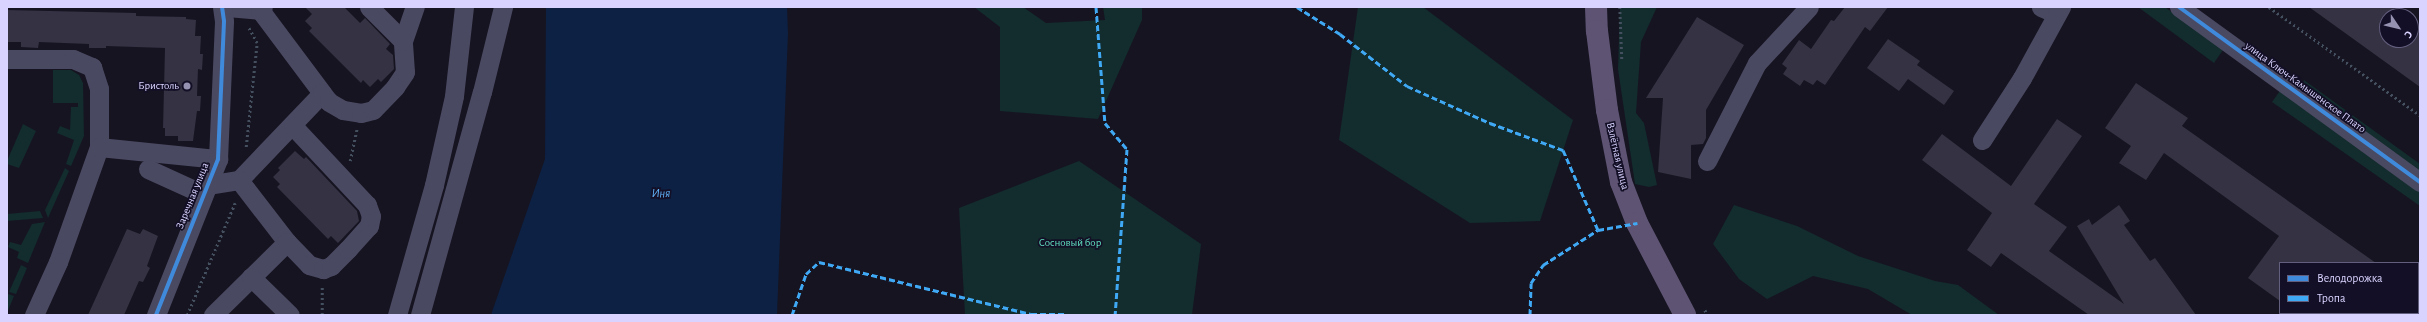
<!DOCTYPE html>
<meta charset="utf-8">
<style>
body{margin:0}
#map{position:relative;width:2427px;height:322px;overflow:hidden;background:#161421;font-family:"Alegreya Sans",sans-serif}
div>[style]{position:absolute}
.green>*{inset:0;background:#132c2d}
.water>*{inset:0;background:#0d2144}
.building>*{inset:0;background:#343243}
.path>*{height:2.5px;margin-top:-1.25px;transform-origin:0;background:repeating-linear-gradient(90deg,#44505f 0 2px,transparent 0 5px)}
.minor>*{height:19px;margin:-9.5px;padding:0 9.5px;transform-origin:9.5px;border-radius:9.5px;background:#4a4962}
.major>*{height:22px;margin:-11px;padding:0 11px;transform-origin:11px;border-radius:11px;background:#5e5373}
.quiet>*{height:3px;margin-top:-1.5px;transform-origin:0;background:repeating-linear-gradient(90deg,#3fa9f5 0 6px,transparent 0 9px)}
.cycleway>*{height:4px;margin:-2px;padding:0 2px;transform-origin:2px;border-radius:2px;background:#408adc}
.dots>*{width:11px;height:11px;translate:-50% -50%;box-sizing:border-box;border:2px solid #130f26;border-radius:50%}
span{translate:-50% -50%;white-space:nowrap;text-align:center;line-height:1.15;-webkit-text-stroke:3.5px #130f26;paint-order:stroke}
.poi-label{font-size:11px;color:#d9d4ff}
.right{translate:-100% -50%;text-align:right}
.street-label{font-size:11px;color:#d9d4ff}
.park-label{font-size:11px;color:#5fe0c0}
.water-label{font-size:12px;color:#62b6ff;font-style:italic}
.frame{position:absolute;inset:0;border:8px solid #d9d4ff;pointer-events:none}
.legend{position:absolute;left:2279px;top:262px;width:140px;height:52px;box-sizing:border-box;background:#130f26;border:1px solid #625e7d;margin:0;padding:5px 7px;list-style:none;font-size:12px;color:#d9d4ff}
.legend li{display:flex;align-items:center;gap:8px;height:20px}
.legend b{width:20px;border:1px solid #625e7d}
.north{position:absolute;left:2379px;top:8px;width:40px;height:40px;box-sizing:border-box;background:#130f26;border:1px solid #625e7d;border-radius:50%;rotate:125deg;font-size:11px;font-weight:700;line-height:16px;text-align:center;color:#d9d4ff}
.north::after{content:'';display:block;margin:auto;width:14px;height:18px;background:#9591b1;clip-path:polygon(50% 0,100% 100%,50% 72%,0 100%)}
</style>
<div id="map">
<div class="green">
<i style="clip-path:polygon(974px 7px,1023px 7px,1046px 23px,1105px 20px,1103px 7px,1142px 7px,1142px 20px,1098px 119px,1000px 111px,1000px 27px)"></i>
<i style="clip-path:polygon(1358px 7px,1423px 7px,1573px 120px,1540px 221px,1470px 223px,1339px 140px)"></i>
<i style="clip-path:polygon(1620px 7px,1657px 7px,1641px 42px,1636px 113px,1644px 123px,1657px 185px,1649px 187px,1635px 184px,1618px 69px)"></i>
<i style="clip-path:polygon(2138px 7px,2165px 7px,2223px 50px,2214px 63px)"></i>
<i style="clip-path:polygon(53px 70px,71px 70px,79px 75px,83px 83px,84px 136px,71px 166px,66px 164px,74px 140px,57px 133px,60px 126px,70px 130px,71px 107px,78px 107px,78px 103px,53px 103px)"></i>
<i style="clip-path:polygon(2304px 80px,2420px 164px,2420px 176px,2301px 90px)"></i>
<i style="clip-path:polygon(2282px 88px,2420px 188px,2420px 206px,2272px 102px)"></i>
<i style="clip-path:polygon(23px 124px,36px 131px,19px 168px,7px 164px,7px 161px)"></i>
<i style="clip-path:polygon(1079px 161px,1201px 244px,1192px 315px,965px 315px,959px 208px)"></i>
<i style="clip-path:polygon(65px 168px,69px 171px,48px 218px,45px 210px)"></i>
<i style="clip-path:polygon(1734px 205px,1797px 226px,1858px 256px,1935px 281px,1958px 285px,1999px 315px,1912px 315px,1868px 289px,1813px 276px,1767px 299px,1739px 279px,1713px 244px)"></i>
<i style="clip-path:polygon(40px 211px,43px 218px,7px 221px,7px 214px)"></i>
<i style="clip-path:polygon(45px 222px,28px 263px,17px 258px,19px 252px,8px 247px,10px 242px,21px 245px,32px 224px)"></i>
<i style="clip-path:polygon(21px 265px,27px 268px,16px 294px,9px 292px)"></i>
<i style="clip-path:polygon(8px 294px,14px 296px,7px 313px,7px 298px)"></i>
</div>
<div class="water">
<i style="clip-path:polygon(546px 7px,787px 7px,788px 33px,777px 315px,491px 315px,545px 159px)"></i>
</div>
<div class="building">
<i style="clip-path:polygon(305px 7px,344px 7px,360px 23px,365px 18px,390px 44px,386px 49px,393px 55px,394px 69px,381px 82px,378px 79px,370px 87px,363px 80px,361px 83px,309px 31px,312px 28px,305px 21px,312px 14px)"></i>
<i style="clip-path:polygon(1845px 7px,1888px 7px,1870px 31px,1865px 27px,1825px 85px,1817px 80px,1813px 85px,1804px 80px,1800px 86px,1783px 74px,1787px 68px,1782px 64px,1799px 40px,1811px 49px,1831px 20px,1834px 21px)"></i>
<i style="clip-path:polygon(2309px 7px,2392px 7px,2404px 16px,2387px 16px,2387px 40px,2411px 40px,2411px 21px,2420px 27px,2420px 87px)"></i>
<i style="clip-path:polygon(7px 10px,136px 13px,136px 16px,186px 17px,186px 19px,196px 20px,195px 36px,201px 36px,200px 54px,203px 54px,202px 70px,198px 69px,197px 96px,201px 96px,200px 111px,197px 111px,193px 141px,178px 141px,178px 136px,165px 136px,165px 128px,163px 128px,165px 48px,106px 46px,106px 48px,89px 48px,89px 44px,39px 42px,38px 48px,21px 47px,21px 42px,7px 42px)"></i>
<i style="clip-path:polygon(1697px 17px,1744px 45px,1706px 110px,1706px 138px,1703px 144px,1691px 145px,1691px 179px,1658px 172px,1663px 98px,1646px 98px)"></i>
<i style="clip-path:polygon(1888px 39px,1920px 61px,1917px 65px,1954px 91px,1944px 105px,1908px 79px,1899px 91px,1867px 68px)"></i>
<i style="clip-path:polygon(2136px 83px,2188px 118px,2182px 126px,2376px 263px,2280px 263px,2280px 301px,2248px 278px,2279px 236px,2164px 153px,2146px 180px,2119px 163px,2131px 146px,2105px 128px)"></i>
<i style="clip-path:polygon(2057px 119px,2082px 136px,2034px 204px,2067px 227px,2049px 251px,2124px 304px,2077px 226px,2089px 219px,2092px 225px,2119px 205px,2130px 221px,2124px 225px,2150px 261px,2155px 258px,2196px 315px,2089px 315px,2001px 253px,1991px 267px,1967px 250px,1992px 213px,1922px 160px,1942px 134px,2011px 186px)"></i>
<i style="clip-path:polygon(295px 151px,304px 159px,306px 157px,357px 211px,359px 221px,338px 243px,331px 236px,328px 239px,277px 187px,280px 184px,273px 177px,280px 170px,278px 168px)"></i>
<i style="clip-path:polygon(127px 229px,140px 234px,143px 229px,158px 236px,147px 266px,150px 268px,143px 282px,139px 281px,124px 315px,88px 315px)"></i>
</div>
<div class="path">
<i style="left:1620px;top:7px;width:53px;rotate:87.8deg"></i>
<i style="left:2269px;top:7px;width:186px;rotate:35.6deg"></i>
<i style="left:246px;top:147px;width:105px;rotate:-84deg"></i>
<i style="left:257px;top:43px;width:18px;rotate:-119deg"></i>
<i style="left:350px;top:161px;width:33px;rotate:-78deg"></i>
<i style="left:1705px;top:310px;width:6px;rotate:59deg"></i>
<i style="left:187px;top:315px;width:122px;rotate:-66.8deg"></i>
<i style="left:322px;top:315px;width:30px;rotate:-90deg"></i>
</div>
<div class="minor">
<i style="left:227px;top:7px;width:33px;rotate:5deg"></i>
<i style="left:260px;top:10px;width:4px;rotate:-45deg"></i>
<i style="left:2041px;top:7px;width:17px;rotate:24deg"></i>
<i style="left:2179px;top:7px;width:298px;rotate:36deg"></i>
<i style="left:260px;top:10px;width:104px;rotate:53.2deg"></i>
<i style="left:403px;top:41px;width:36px;rotate:-71deg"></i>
<i style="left:7px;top:59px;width:66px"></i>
<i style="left:73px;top:59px;width:21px;rotate:23deg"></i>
<i style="left:92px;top:67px;width:23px;rotate:72deg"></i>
<i style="left:99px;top:89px;width:58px;rotate:90deg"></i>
<i style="left:99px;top:147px;width:122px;rotate:109.6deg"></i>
<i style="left:58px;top:262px;width:58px;rotate:114.4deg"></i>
<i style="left:1982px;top:140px;width:74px;rotate:-57.2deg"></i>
<i style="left:2022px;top:78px;width:81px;rotate:-61.2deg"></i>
<i style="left:99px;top:147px;width:120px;rotate:5.8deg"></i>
<i style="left:1707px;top:161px;width:110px;rotate:-63deg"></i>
<i style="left:1757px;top:63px;width:76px;rotate:-47.1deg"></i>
<i style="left:148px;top:169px;width:60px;rotate:24.4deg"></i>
<i style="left:239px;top:180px;width:120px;rotate:-46.3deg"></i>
<i style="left:322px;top:93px;width:11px;rotate:52deg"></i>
<i style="left:329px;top:102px;width:16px;rotate:30deg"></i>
<i style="left:343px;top:110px;width:18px;rotate:9deg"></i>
<i style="left:361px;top:113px;width:12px;rotate:-14deg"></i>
<i style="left:373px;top:110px;width:32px;rotate:-46deg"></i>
<i style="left:395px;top:87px;width:18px;rotate:-56deg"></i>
<i style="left:405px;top:72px;width:31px;rotate:-94deg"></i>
<i style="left:403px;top:41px;width:48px;rotate:-135deg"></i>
<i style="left:207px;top:185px;width:32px;rotate:-9deg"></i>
<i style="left:239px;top:180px;width:78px;rotate:52.3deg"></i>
<i style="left:287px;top:242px;width:104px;rotate:135.4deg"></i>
<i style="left:287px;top:242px;width:32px;rotate:46deg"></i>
<i style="left:309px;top:265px;width:15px;rotate:16deg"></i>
<i style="left:323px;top:269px;width:9px;rotate:-21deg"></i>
<i style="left:331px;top:266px;width:24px;rotate:-45deg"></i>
<i style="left:348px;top:249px;width:31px;rotate:-48deg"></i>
<i style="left:369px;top:226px;width:10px;rotate:-79deg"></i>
<i style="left:371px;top:216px;width:12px;rotate:-110deg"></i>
<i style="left:367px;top:205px;width:108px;rotate:-133.1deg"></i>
<i style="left:251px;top:277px;width:54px;rotate:44.3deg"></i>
<i style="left:156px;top:315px;width:168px;rotate:-68.3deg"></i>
<i style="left:218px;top:159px;width:138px;rotate:-87.5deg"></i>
<i style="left:224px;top:21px;width:14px;rotate:-98deg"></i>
<i style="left:397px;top:315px;width:135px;rotate:-74.1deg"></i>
<i style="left:434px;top:185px;width:91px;rotate:-77.3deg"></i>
<i style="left:454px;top:96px;width:90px;rotate:-83.6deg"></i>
<i style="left:420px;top:315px;width:231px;rotate:-74.5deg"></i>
<i style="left:482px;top:92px;width:88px;rotate:-76.1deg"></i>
</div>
<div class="major">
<i style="left:1596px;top:7px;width:24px;rotate:88deg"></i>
<i style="left:1597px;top:31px;width:80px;rotate:82.8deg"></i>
<i style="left:1607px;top:110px;width:73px;rotate:79deg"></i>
<i style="left:1621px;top:182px;width:44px;rotate:68.7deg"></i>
<i style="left:1637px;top:223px;width:104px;rotate:62.4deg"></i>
</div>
<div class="quiet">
<i style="left:1096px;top:7px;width:116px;rotate:85.6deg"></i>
<i style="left:1105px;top:123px;width:34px;rotate:50deg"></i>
<i style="left:1127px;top:149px;width:166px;rotate:94.1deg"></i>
<i style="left:1297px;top:7px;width:51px;rotate:32.1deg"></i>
<i style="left:1340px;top:34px;width:85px;rotate:37.8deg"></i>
<i style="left:1407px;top:86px;width:91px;rotate:24deg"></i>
<i style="left:1490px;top:123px;width:78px;rotate:20.3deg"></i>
<i style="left:1563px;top:150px;width:87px;rotate:66.4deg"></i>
<i style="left:1598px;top:230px;width:40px;rotate:-10deg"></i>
<i style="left:792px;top:315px;width:43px;rotate:-71.1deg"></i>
<i style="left:806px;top:274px;width:18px;rotate:-43deg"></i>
<i style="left:819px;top:262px;width:218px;rotate:13.8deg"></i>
<i style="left:1031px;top:314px;width:35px"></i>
<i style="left:1530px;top:315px;width:32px;rotate:-88deg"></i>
<i style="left:1531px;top:283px;width:22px;rotate:-56deg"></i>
<i style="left:1543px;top:265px;width:65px;rotate:-32.5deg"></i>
</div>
<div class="cycleway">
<i style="left:2179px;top:7px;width:298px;rotate:36deg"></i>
<i style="left:156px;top:315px;width:168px;rotate:-68.3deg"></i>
<i style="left:218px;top:159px;width:138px;rotate:-87.5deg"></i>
<i style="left:224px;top:21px;width:14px;rotate:-98deg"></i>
</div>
<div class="dots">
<i style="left:187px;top:86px;background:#9591b1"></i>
</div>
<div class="poi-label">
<span class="right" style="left:179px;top:86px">Бристоль</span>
</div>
<div class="street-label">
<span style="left:2305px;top:88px;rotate:36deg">улица Ключ-Камышенское Плато</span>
<span style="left:1617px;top:156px;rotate:77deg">Взлётная улица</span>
<span style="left:193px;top:196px;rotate:-68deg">Заречная улица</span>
</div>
<div class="park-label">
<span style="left:1070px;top:243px">Сосновый бор</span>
</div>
<div class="water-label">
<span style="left:661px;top:194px">Иня</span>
</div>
<div class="frame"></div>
<ul class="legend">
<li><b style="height:5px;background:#408adc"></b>Велодорожка</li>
<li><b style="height:5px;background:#3fa9f5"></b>Тропа</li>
</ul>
<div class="north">С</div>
</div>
